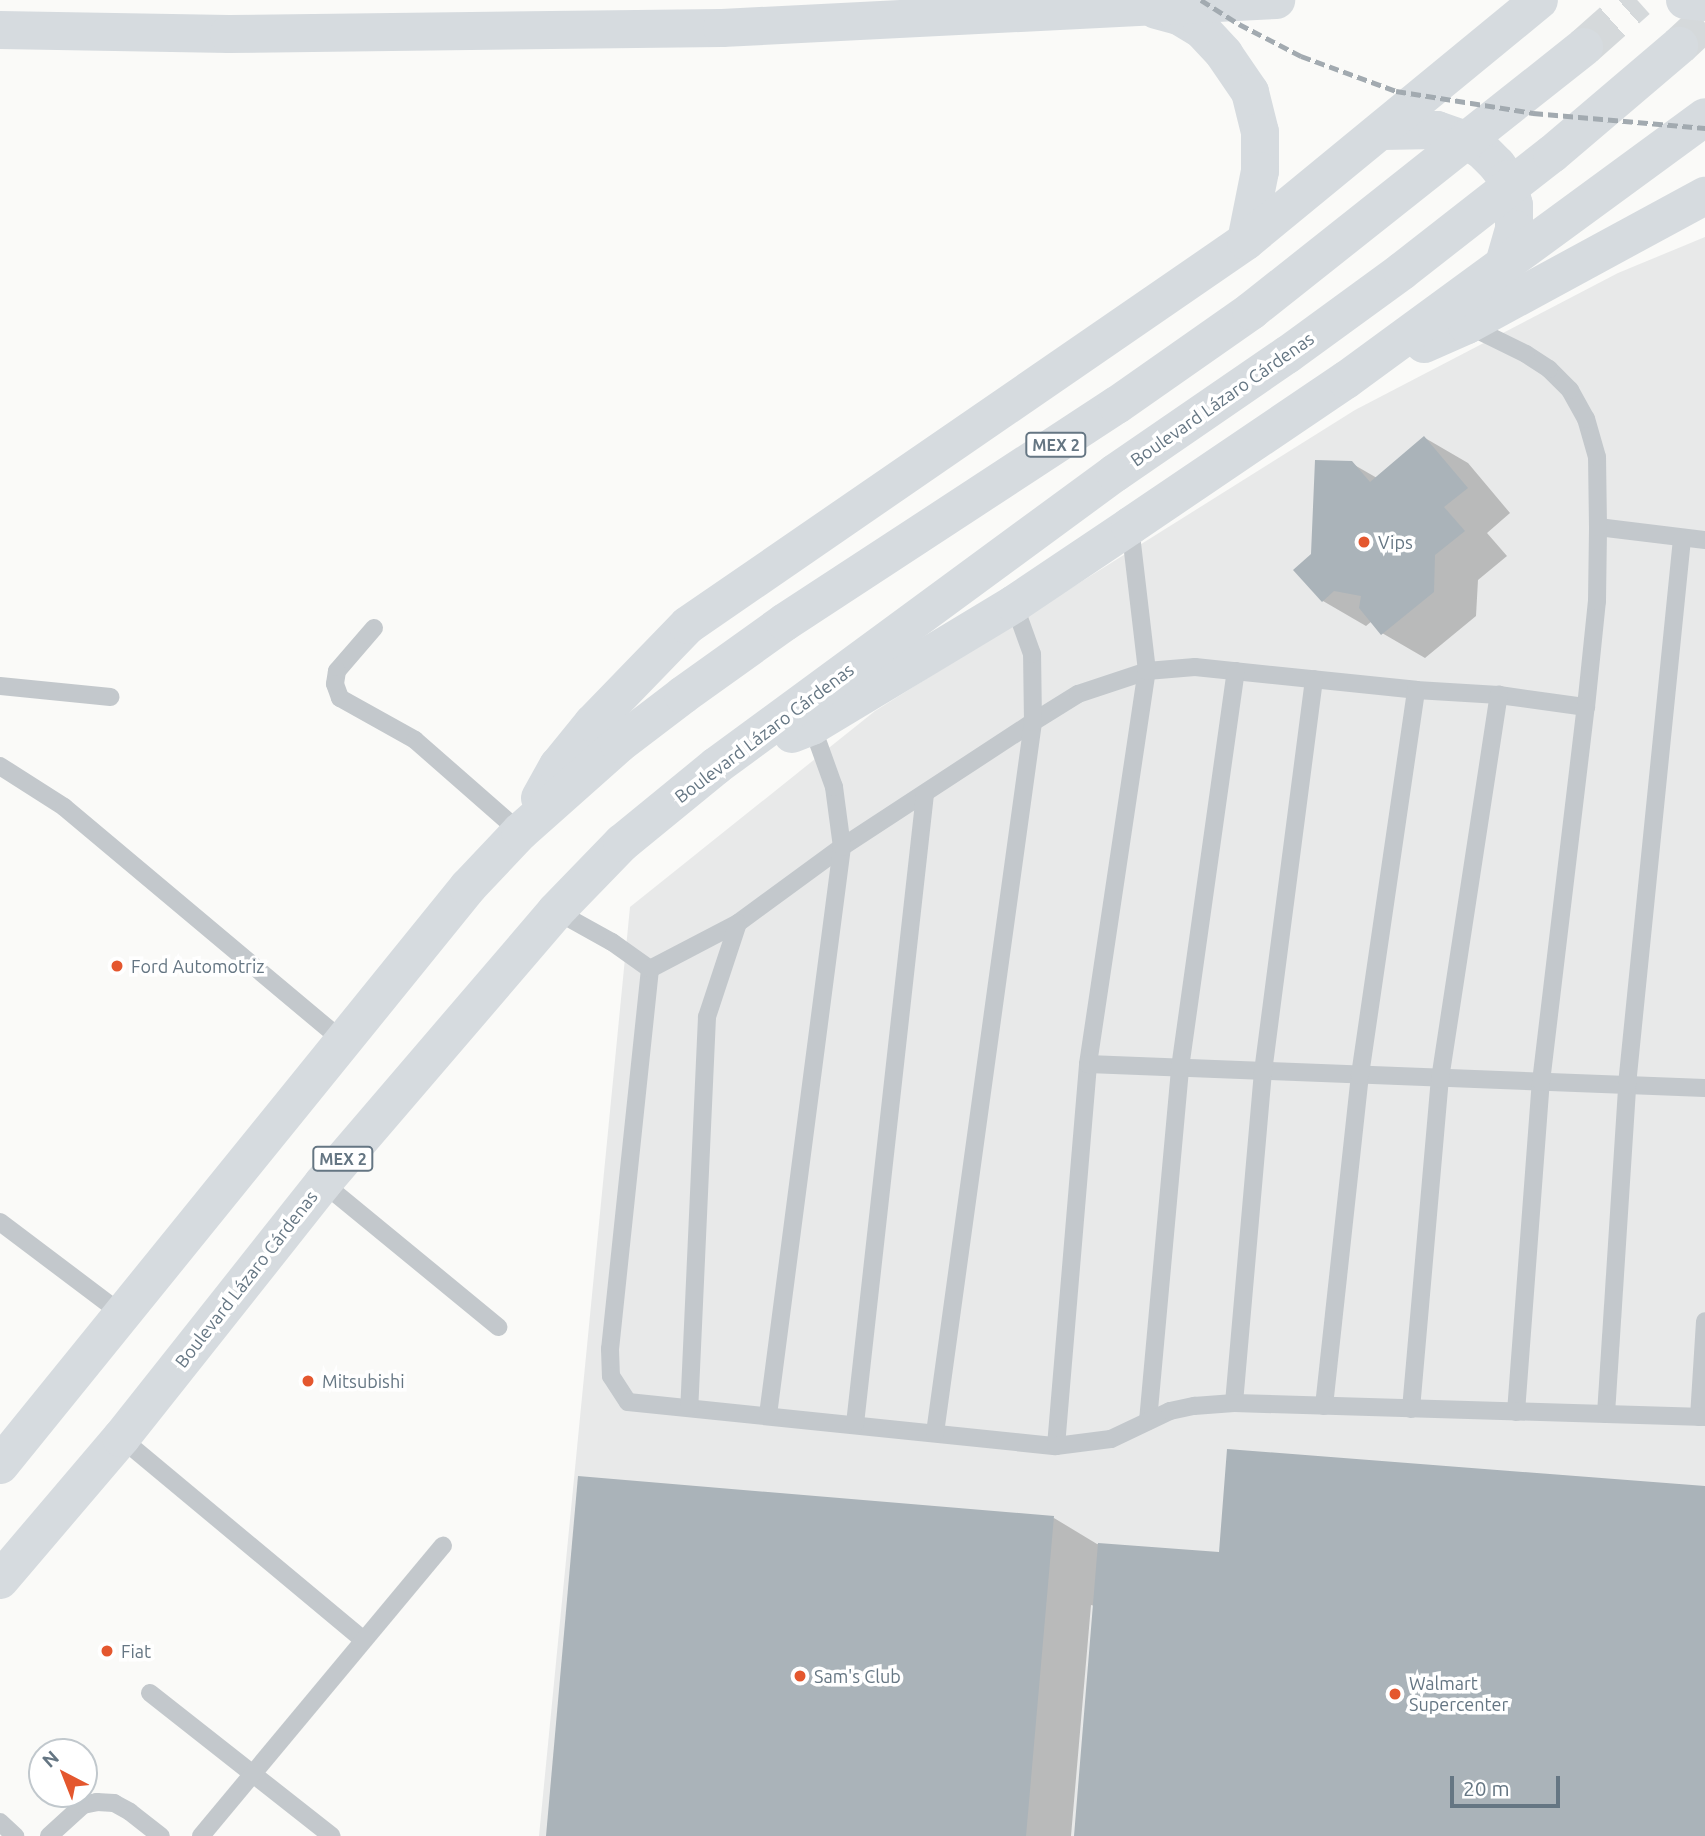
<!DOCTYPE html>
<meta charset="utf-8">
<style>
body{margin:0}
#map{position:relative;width:1705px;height:1836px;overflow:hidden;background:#fafaf8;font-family:Ubuntu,sans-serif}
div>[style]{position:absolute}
.built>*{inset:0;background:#e8e9e9}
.shadow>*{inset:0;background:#0003}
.building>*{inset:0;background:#aab3b9}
.highway-tunnel>*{height:38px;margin-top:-19px;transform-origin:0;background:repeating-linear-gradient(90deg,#d5d9db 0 38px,transparent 0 57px)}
.lane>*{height:18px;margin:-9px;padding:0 9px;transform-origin:9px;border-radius:9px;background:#c3c8cc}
.highway>*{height:38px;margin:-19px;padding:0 19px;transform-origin:19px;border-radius:19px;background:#d6dbdf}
.rail>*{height:5px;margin-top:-2.5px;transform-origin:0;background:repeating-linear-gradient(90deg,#a2aab0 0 10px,transparent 0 15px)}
.dots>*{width:19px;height:19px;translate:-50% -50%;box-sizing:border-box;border:4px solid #fff;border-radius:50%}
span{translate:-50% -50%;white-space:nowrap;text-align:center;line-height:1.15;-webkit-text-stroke:7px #fff;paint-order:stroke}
.shield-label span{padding:2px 5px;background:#fff;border:2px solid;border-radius:5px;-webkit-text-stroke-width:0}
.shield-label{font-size:16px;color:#657683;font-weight:700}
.street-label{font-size:18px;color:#657683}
.poi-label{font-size:18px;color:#657683}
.left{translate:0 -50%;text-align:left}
.north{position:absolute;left:28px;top:1738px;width:70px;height:70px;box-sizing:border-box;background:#fff;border:2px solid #c1c8cd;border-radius:50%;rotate:318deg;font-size:19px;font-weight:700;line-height:28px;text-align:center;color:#657683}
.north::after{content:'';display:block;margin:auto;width:24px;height:32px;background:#e4572e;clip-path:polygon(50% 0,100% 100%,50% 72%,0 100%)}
.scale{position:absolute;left:1450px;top:1776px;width:110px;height:32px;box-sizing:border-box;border:4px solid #657683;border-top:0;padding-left:9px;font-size:21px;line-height:24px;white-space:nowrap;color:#657683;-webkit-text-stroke:5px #fff;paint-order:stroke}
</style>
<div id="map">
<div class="built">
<i style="clip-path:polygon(1705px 237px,1705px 1836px,539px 1836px,630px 907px,875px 711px,1355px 410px,1618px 273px)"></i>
</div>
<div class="shadow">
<i style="clip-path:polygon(1425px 438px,1468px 463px,1510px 513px,1487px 533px,1507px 556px,1478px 580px,1476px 616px,1425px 658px,1382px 633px,1372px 621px,1366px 626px,1323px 601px,1312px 555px,1351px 463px,1377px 478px)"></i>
<i style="clip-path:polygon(1705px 1488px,1705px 1836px,1076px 1836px,1095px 1606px,1091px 1605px,1071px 1836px,547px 1836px,1054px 1518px,1097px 1544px,1221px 1554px)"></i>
</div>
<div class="building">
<i style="clip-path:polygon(1424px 436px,1468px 488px,1444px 507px,1465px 531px,1435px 555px,1434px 592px,1381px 635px,1359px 608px,1361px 596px,1334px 591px,1322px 602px,1293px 570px,1311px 554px,1315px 460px,1352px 461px,1370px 482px)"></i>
<i style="clip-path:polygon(1227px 1449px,1705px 1486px,1705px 1836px,1074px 1836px,1098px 1543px,1219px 1552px)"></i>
<i style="clip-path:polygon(578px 1476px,1054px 1516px,1026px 1836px,546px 1836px)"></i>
</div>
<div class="highway-tunnel">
<i style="left:1679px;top:46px;width:35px;rotate:-43deg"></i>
<i style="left:1584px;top:47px;width:71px;rotate:-41.6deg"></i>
</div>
<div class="lane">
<i style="left:1598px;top:527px;width:108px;rotate:6.9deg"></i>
<i style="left:374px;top:628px;width:57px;rotate:130.7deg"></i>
<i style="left:337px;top:671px;width:13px;rotate:99deg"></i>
<i style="left:335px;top:684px;width:15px;rotate:70deg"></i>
<i style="left:340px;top:698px;width:86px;rotate:29.2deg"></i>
<i style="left:415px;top:740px;width:140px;rotate:41.2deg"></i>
<i style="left:0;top:686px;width:111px;rotate:5.7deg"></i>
<i style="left:0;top:766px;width:76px;rotate:32.6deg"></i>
<i style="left:64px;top:807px;width:364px;rotate:40deg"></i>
<i style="left:556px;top:911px;width:64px;rotate:29deg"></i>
<i style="left:612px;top:942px;width:47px;rotate:35.4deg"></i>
<i style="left:738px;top:923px;width:129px;rotate:-36.2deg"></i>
<i style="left:842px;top:847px;width:228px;rotate:-33.2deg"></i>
<i style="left:1033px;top:722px;width:53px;rotate:-31.9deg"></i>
<i style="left:1078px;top:694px;width:73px;rotate:-18.4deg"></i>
<i style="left:1147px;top:671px;width:48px;rotate:-4.8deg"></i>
<i style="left:1195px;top:667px;width:222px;rotate:5.9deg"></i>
<i style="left:1416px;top:690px;width:83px;rotate:3.4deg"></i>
<i style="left:1499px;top:695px;width:88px;rotate:7.9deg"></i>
<i style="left:1586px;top:707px;width:107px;rotate:-84.1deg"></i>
<i style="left:1597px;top:601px;width:74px;rotate:-89.2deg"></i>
<i style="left:1598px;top:527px;width:70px;rotate:-90.8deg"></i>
<i style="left:1597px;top:457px;width:40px;rotate:-106deg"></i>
<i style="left:1586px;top:419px;width:33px;rotate:-119deg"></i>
<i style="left:1570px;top:390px;width:30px;rotate:-135deg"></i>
<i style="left:1549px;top:369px;width:27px;rotate:-147deg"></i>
<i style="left:1526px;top:354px;width:64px;rotate:-153.8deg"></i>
<i style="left:650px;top:969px;width:382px;rotate:96deg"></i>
<i style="left:610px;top:1349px;width:27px;rotate:88deg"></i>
<i style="left:611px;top:1376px;width:31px;rotate:57deg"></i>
<i style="left:628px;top:1402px;width:430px;rotate:5.9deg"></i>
<i style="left:1056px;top:1446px;width:383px;rotate:-85.2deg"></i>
<i style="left:1088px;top:1064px;width:397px;rotate:-81.5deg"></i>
<i style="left:1147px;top:671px;width:146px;rotate:-96.7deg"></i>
<i style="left:650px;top:969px;width:99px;rotate:-27.6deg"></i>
<i style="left:738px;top:923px;width:99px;rotate:108.3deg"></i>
<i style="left:707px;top:1017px;width:390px;rotate:92.6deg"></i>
<i style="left:1088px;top:1064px;width:617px;rotate:2.23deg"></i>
<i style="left:323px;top:1183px;width:227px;rotate:39.4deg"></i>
<i style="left:0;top:1222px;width:153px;rotate:37deg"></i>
<i style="left:1234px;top:1403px;width:332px;rotate:-85deg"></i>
<i style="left:1263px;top:1072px;width:396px;rotate:-82.6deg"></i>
<i style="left:1324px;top:1406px;width:333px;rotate:-83.8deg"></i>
<i style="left:1360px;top:1075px;width:389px;rotate:-81.7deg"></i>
<i style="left:1411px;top:1409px;width:331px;rotate:-85deg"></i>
<i style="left:1440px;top:1079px;width:389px;rotate:-81.3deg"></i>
<i style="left:1516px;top:1412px;width:331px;rotate:-85.7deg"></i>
<i style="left:1541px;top:1082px;width:378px;rotate:-83.2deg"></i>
<i style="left:1606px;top:1414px;width:330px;rotate:-86.3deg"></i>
<i style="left:1627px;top:1085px;width:549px;rotate:-84.25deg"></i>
<i style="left:768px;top:1415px;width:573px;rotate:-82.58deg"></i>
<i style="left:842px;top:847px;width:61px;rotate:-97.6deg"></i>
<i style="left:834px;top:787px;width:65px;rotate:-109.8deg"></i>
<i style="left:1699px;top:1417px;width:96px;rotate:-86.4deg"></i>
<i style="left:1148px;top:1421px;width:354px;rotate:-84.8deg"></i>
<i style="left:1180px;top:1068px;width:401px;rotate:-82deg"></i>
<i style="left:855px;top:1424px;width:634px;rotate:-83.66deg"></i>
<i style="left:935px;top:1433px;width:718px;rotate:-82.15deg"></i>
<i style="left:1033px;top:722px;width:68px;rotate:-90.8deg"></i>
<i style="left:1032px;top:654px;width:53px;rotate:-109.8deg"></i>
<i style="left:121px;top:1438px;width:314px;rotate:39.8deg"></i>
<i style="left:1056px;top:1446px;width:55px;rotate:-7.3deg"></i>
<i style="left:1111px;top:1439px;width:65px;rotate:-25.4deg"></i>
<i style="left:1170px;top:1411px;width:25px;rotate:-12deg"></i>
<i style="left:1194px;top:1406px;width:40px;rotate:-4.3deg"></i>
<i style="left:1234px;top:1403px;width:471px;rotate:1.7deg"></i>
<i style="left:150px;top:1693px;width:231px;rotate:38.2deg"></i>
<i style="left:0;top:1822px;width:21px;rotate:43deg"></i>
<i style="left:49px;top:1836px;width:46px;rotate:-42.4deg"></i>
<i style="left:83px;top:1805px;width:14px;rotate:-12deg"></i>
<i style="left:97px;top:1802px;width:17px;rotate:3deg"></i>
<i style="left:114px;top:1803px;width:18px;rotate:29deg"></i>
<i style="left:130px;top:1812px;width:39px;rotate:38deg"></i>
<i style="left:201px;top:1836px;width:378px;rotate:-50.2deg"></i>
</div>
<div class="highway">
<i style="left:1685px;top:0;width:20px;rotate:6deg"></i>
<i style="left:1156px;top:10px;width:24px;rotate:15deg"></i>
<i style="left:1179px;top:16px;width:27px;rotate:31deg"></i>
<i style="left:1202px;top:30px;width:33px;rotate:47deg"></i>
<i style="left:1224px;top:54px;width:46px;rotate:55.6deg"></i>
<i style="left:1250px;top:92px;width:41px;rotate:76deg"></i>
<i style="left:1260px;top:132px;width:39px;rotate:90deg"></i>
<i style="left:1260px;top:171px;width:71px;rotate:101.3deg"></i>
<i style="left:0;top:30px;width:229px;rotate:1deg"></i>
<i style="left:229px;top:34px;width:493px;rotate:-0.7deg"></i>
<i style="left:722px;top:28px;width:555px;rotate:-2.89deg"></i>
<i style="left:1382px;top:131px;width:55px;rotate:-1deg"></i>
<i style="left:1437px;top:130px;width:28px;rotate:19deg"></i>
<i style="left:1463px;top:139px;width:22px;rotate:30deg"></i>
<i style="left:1482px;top:150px;width:21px;rotate:45deg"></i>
<i style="left:1497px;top:165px;width:17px;rotate:54deg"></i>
<i style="left:1507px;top:179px;width:27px;rotate:75deg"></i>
<i style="left:1514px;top:205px;width:24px;rotate:90deg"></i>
<i style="left:1514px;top:229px;width:40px;rotate:106deg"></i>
<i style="left:1424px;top:344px;width:47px;rotate:-23.8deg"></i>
<i style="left:1467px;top:325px;width:271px;rotate:-28.5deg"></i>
<i style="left:792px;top:734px;width:22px;rotate:-22deg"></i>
<i style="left:812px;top:726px;width:236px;rotate:-31.1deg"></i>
<i style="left:1014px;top:604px;width:140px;rotate:-33.9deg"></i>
<i style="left:1130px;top:526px;width:261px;rotate:-34.1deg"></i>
<i style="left:1346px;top:380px;width:445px;rotate:-36.2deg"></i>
<i style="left:540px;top:798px;width:37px;rotate:-61deg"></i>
<i style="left:558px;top:766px;width:55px;rotate:-50.9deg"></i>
<i style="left:593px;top:723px;width:136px;rotate:-45.9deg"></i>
<i style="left:688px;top:625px;width:677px;rotate:-34.53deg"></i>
<i style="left:1246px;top:241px;width:379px;rotate:-39.4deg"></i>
<i style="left:0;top:1465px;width:744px;rotate:-51deg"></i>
<i style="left:468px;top:887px;width:76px;rotate:-46.6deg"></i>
<i style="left:520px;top:832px;width:132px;rotate:-41.6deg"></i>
<i style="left:619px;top:744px;width:81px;rotate:-37.4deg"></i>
<i style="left:683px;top:695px;width:125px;rotate:-35.6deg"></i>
<i style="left:785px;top:622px;width:397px;rotate:-33.2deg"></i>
<i style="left:1117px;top:405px;width:164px;rotate:-35deg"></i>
<i style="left:1251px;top:311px;width:425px;rotate:-38.4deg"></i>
<i style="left:0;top:1580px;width:187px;rotate:-49.6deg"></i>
<i style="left:121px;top:1438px;width:325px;rotate:-51.6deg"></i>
<i style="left:323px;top:1183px;width:358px;rotate:-49.4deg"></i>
<i style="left:556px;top:911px;width:95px;rotate:-45.9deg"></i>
<i style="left:622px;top:843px;width:122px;rotate:-39.3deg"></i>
<i style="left:716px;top:766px;width:495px;rotate:-36.3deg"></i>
<i style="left:1115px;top:473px;width:209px;rotate:-34.5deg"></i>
<i style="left:1287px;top:355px;width:142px;rotate:-36.1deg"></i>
<i style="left:1402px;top:271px;width:190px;rotate:-38deg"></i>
<i style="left:1552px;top:154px;width:167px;rotate:-40.4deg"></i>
</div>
<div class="rail">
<i style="left:1201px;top:0;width:45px;rotate:32.3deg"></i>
<i style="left:1239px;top:24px;width:70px;rotate:27.3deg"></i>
<i style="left:1301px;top:56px;width:101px;rotate:20.2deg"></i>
<i style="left:1396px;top:91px;width:139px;rotate:9.1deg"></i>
<i style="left:1533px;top:113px;width:173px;rotate:5deg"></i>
</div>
<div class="dots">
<i style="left:1364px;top:542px;background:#e4572e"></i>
<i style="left:117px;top:966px;background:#e4572e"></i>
<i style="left:308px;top:1381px;background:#e4572e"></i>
<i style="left:107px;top:1651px;background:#e4572e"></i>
<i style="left:800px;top:1676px;background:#e4572e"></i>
<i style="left:1395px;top:1694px;background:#e4572e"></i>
</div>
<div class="shield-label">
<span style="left:1056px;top:445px">MEX 2</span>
<span style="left:343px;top:1159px">MEX 2</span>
</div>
<div class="street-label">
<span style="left:1222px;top:399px;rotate:-35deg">Boulevard Lázaro Cárdenas</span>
<span style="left:764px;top:733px;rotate:-37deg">Boulevard Lázaro Cárdenas</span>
<span style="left:246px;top:1279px;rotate:-52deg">Boulevard Lázaro Cárdenas</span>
</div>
<div class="poi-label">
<span class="left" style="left:1378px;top:542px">Vips</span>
<span class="left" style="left:131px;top:966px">Ford Automotriz</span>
<span class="left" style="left:322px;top:1381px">Mitsubishi</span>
<span class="left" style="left:121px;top:1651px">Fiat</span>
<span class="left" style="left:814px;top:1676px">Sam's Club</span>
<span class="left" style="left:1409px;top:1694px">Walmart<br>Supercenter</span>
</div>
<div class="north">N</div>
<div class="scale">20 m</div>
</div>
